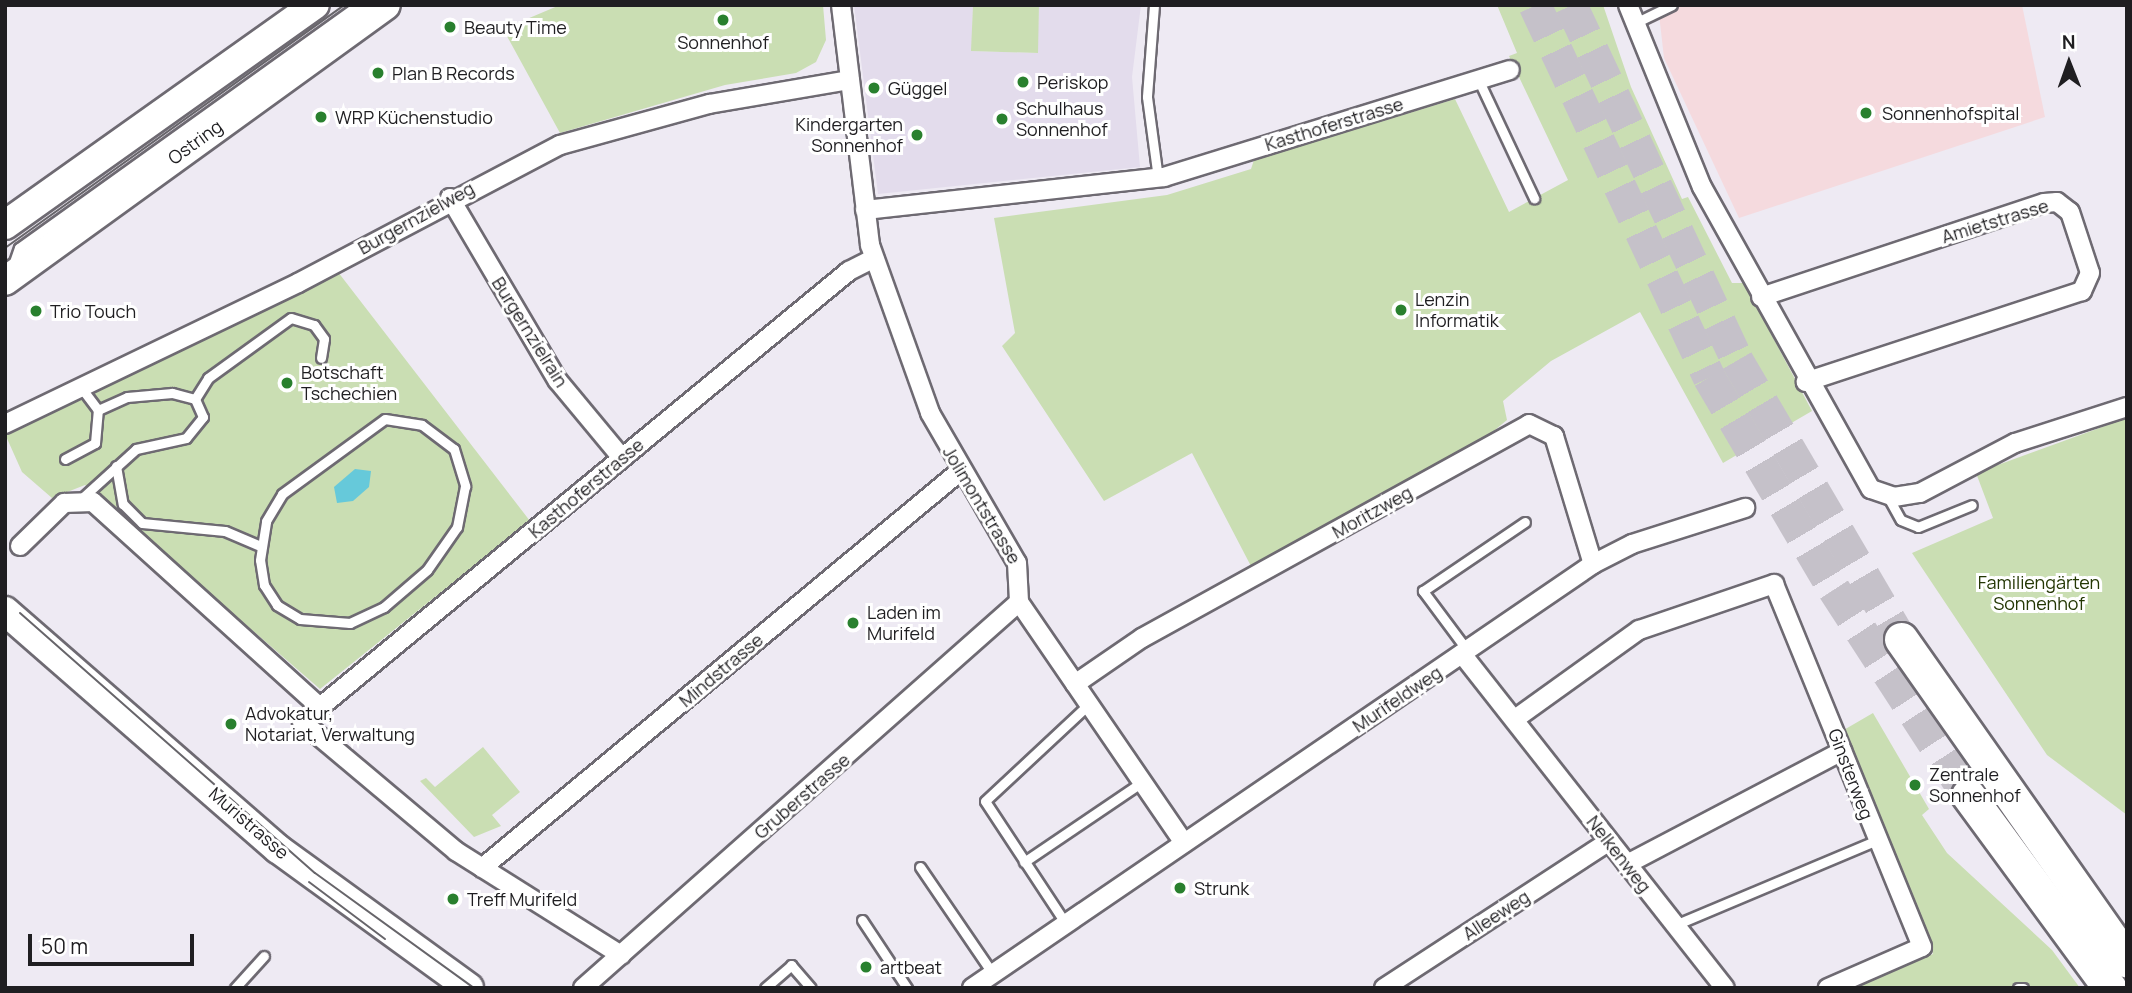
<!DOCTYPE html>
<meta charset="utf-8">
<style>
body{margin:0}
#map{position:relative;width:2132px;height:993px;overflow:hidden;background:#eeeaf3;font-family:Manrope,sans-serif}
div>[style]{position:absolute}
.built>*{inset:0;background:#e3dcec}
.medical>*{inset:0;background:#f5dade}
.green>*{inset:0;background:#cadeb3}
.water>*{inset:0;background:#66c9da}
.highway-tunnel>*{height:33px;margin-top:-16.5px;transform-origin:0;background:repeating-linear-gradient(90deg,#c5c1c9 0 33px,transparent 0 50px)}
.roads{filter:drop-shadow(2px 0 #6e6a72) drop-shadow(-2px 0 #6e6a72) drop-shadow(0 2px #6e6a72) drop-shadow(0 -2px #6e6a72)}
.lane>*{height:9px;margin:-4.5px;padding:0 4.5px;transform-origin:4.5px;border-radius:4.5px;background:#fff}
.street>*{height:18px;margin:-9px;padding:0 9px;transform-origin:9px;border-radius:9px;background:#fff}
.primary>*{height:28px;margin:-14px;padding:0 14px;transform-origin:14px;border-radius:14px;background:#fff}
.highway>*{height:33px;margin:-16.5px;padding:0 16.5px;transform-origin:16.5px;border-radius:16.5px;background:#fff}
.tram>*{height:2px;margin:-1px;padding:0 1px;transform-origin:1px;border-radius:1px;background:#67656a}
.dots>*{width:19px;height:19px;translate:-50% -50%;box-sizing:border-box;border:4px solid #fff;border-radius:50%}
span{translate:-50% -50%;white-space:nowrap;text-align:center;line-height:1.15;-webkit-text-stroke:6px #fff;paint-order:stroke}
.poi-label{font-size:18px;color:#1f1e21}
.left{translate:0 -50%;text-align:left}
.right{translate:-100% -50%;text-align:right}
.street-label{font-size:18px;color:#1f1e21}
.park-label{font-size:18px;color:#243704}
.frame{position:absolute;inset:0;border:7px solid #1f1e21;pointer-events:none}
.north{position:absolute;left:2034px;top:28px;width:70px;height:70px;-webkit-text-stroke:5px #fff;paint-order:stroke;rotate:359deg;font-size:19px;font-weight:700;line-height:28px;text-align:center;color:#1f1e21}
.north::after{content:'';display:block;margin:auto;width:24px;height:32px;background:#1f1e21;clip-path:polygon(50% 0,100% 100%,50% 72%,0 100%)}
.scale{position:absolute;left:28px;top:934px;width:166px;height:32px;box-sizing:border-box;border:4px solid #1f1e21;border-top:0;padding-left:9px;font-size:21px;line-height:24px;white-space:nowrap;color:#1f1e21;-webkit-text-stroke:5px #fff;paint-order:stroke}
</style>
<div id="map">
<div class="built">
<i style="clip-path:polygon(854px 5px,973px 5px,972px 51px,1037px 53px,1039px 5px,1141px 5px,1132px 77px,1140px 167px,878px 194px)"></i>
</div>
<div class="medical">
<i style="clip-path:polygon(1658px 5px,2022px 5px,2045px 117px,1739px 218px,1664px 58px)"></i>
</div>
<div class="green">
<i style="clip-path:polygon(560px 5px,823px 5px,826px 40px,816px 62px,796px 73px,725px 85px,560px 133px,503px 29px)"></i>
<i style="clip-path:polygon(973px 5px,1039px 5px,1038px 53px,971px 51px)"></i>
<i style="clip-path:polygon(1497px 5px,1603px 5px,1631px 87px,1682px 199px,1688px 197px,1732px 283px,1744px 283px,1812px 411px,1723px 463px,1640px 312px,1551px 361px,1503px 401px,1507px 420px,1467px 453px,1253px 570px,1192px 453px,1104px 501px,1002px 346px,1015px 333px,994px 218px,1167px 195px,1251px 169px,1254px 160px,1455px 99px,1509px 212px,1568px 180px,1509px 56px,1517px 53px)"></i>
<i style="clip-path:polygon(338px 272px,530px 521px,320px 689px,85px 485px,52px 498px,22px 472px,5px 434px)"></i>
<i style="clip-path:polygon(2127px 418px,2127px 815px,2047px 755px,1912px 553px,1993px 518px,1976px 473px)"></i>
<i style="clip-path:polygon(1873px 713px,1929px 809px,1922px 815px,1947px 853px,2052px 950px,2080px 988px,1844px 988px,1933px 954px,1842px 731px)"></i>
<i style="clip-path:polygon(483px 747px,520px 792px,492px 815px,501px 826px,474px 837px,420px 781px,426px 778px,435px 787px)"></i>
</div>
<div class="water">
<i style="clip-path:polygon(355px 469px,371px 471px,369px 487px,353px 501px,337px 503px,334px 487px)"></i>
</div>
<div class="highway-tunnel">
<i style="left:1535px;top:5px;width:411px;rotate:64.9deg"></i>
<i style="left:1709px;top:377px;width:246px;rotate:59.5deg"></i>
<i style="left:1834px;top:589px;width:246px;rotate:57deg"></i>
<i style="left:1571px;top:5px;width:392px;rotate:64.9deg"></i>
<i style="left:1737px;top:360px;width:324px;rotate:59.6deg"></i>
</div>
<div class="roads">
<div class="lane">
<i style="left:1154px;top:5px;width:92px;rotate:94.4deg"></i>
<i style="left:1147px;top:97px;width:82px;rotate:82.3deg"></i>
<i style="left:1635px;top:23px;width:41px;rotate:-25.9deg"></i>
<i style="left:1478px;top:79px;width:132px;rotate:64.8deg"></i>
<i style="left:13px;top:265px;width:18px;rotate:-71deg"></i>
<i style="left:19px;top:248px;width:417px;rotate:-35.6deg"></i>
<i style="left:195px;top:399px;width:25px;rotate:-58deg"></i>
<i style="left:208px;top:378px;width:102px;rotate:-35.9deg"></i>
<i style="left:291px;top:318px;width:24px;rotate:17deg"></i>
<i style="left:314px;top:325px;width:17px;rotate:54deg"></i>
<i style="left:324px;top:339px;width:19px;rotate:99deg"></i>
<i style="left:385px;top:419px;width:37px;rotate:9deg"></i>
<i style="left:422px;top:425px;width:40px;rotate:37deg"></i>
<i style="left:454px;top:449px;width:39px;rotate:73deg"></i>
<i style="left:465px;top:486px;width:42px;rotate:101deg"></i>
<i style="left:457px;top:527px;width:52px;rotate:124.9deg"></i>
<i style="left:427px;top:570px;width:57px;rotate:139.3deg"></i>
<i style="left:384px;top:607px;width:38px;rotate:155deg"></i>
<i style="left:350px;top:623px;width:50px;rotate:-175.4deg"></i>
<i style="left:300px;top:619px;width:27px;rotate:-149deg"></i>
<i style="left:277px;top:605px;width:24px;rotate:-123deg"></i>
<i style="left:264px;top:585px;width:25px;rotate:-99deg"></i>
<i style="left:260px;top:560px;width:39px;rotate:-81deg"></i>
<i style="left:266px;top:521px;width:31px;rotate:-59deg"></i>
<i style="left:282px;top:494px;width:127px;rotate:-36.1deg"></i>
<i style="left:65px;top:459px;width:34px;rotate:-28deg"></i>
<i style="left:95px;top:443px;width:33px;rotate:-85deg"></i>
<i style="left:98px;top:410px;width:30px;rotate:-127deg"></i>
<i style="left:116px;top:466px;width:39px;rotate:80deg"></i>
<i style="left:123px;top:504px;width:27px;rotate:45deg"></i>
<i style="left:142px;top:523px;width:83px;rotate:5.5deg"></i>
<i style="left:225px;top:531px;width:39px;rotate:23deg"></i>
<i style="left:1888px;top:497px;width:26px;rotate:61deg"></i>
<i style="left:1901px;top:520px;width:18px;rotate:22deg"></i>
<i style="left:1918px;top:527px;width:58px;rotate:-22.2deg"></i>
<i style="left:82px;top:498px;width:73px;rotate:-42.2deg"></i>
<i style="left:136px;top:449px;width:51px;rotate:-12.4deg"></i>
<i style="left:186px;top:438px;width:27px;rotate:-51deg"></i>
<i style="left:203px;top:417px;width:20px;rotate:-114deg"></i>
<i style="left:195px;top:399px;width:24px;rotate:-165deg"></i>
<i style="left:172px;top:393px;width:45px;rotate:174.9deg"></i>
<i style="left:127px;top:397px;width:32px;rotate:156deg"></i>
<i style="left:1467px;top:650px;width:74px;rotate:-126.7deg"></i>
<i style="left:1423px;top:591px;width:123px;rotate:-34.1deg"></i>
<i style="left:1024px;top:862px;width:143px;rotate:-34.1deg"></i>
<i style="left:920px;top:867px;width:130px;rotate:55.7deg"></i>
<i style="left:862px;top:920px;width:82px;rotate:56.5deg"></i>
<i style="left:1066px;top:924px;width:147px;rotate:-123.4deg"></i>
<i style="left:985px;top:801px;width:142px;rotate:-43deg"></i>
<i style="left:1675px;top:925px;width:219px;rotate:-22.8deg"></i>
<i style="left:235px;top:988px;width:43px;rotate:-47.8deg"></i>
<i style="left:765px;top:988px;width:35px;rotate:-41deg"></i>
<i style="left:791px;top:965px;width:30px;rotate:49deg"></i>
<i style="left:2018px;top:988px;width:5px"></i>
</div>
<div class="street">
<i style="left:841px;top:5px;width:242px;rotate:83.1deg"></i>
<i style="left:870px;top:245px;width:178px;rotate:70.3deg"></i>
<i style="left:930px;top:413px;width:173px;rotate:59.9deg"></i>
<i style="left:1017px;top:563px;width:39px;rotate:87deg"></i>
<i style="left:1019px;top:602px;width:292px;rotate:55.6deg"></i>
<i style="left:1628px;top:5px;width:196px;rotate:67.9deg"></i>
<i style="left:1702px;top:187px;width:346px;rotate:60.8deg"></i>
<i style="left:1871px;top:489px;width:24px;rotate:19deg"></i>
<i style="left:1894px;top:497px;width:26px;rotate:-9deg"></i>
<i style="left:1920px;top:493px;width:107px;rotate:-27.8deg"></i>
<i style="left:2015px;top:443px;width:118px;rotate:-17.8deg"></i>
<i style="left:450px;top:198px;width:212px;rotate:59.5deg"></i>
<i style="left:558px;top:381px;width:100px;rotate:50.3deg"></i>
<i style="left:865px;top:210px;width:301px;rotate:-6.3deg"></i>
<i style="left:1164px;top:177px;width:362px;rotate:-17.2deg"></i>
<i style="left:1761px;top:297px;width:298px;rotate:-18.4deg"></i>
<i style="left:2044px;top:203px;width:13px;rotate:-4deg"></i>
<i style="left:2057px;top:202px;width:16px;rotate:38deg"></i>
<i style="left:2070px;top:212px;width:64px;rotate:71.8deg"></i>
<i style="left:2090px;top:273px;width:20px;rotate:114deg"></i>
<i style="left:2082px;top:291px;width:291px;rotate:161.8deg"></i>
<i style="left:5px;top:424px;width:325px;rotate:-25.7deg"></i>
<i style="left:298px;top:283px;width:296px;rotate:-27.8deg"></i>
<i style="left:560px;top:145px;width:155px;rotate:-15.4deg"></i>
<i style="left:709px;top:104px;width:143px;rotate:-9.7deg"></i>
<i style="left:20px;top:546px;width:62px;rotate:-44.3deg"></i>
<i style="left:64px;top:503px;width:29px;rotate:-2deg"></i>
<i style="left:93px;top:502px;width:304px;rotate:42.1deg"></i>
<i style="left:1462px;top:654px;width:425px;rotate:51.8deg"></i>
<i style="left:1075px;top:684px;width:81px;rotate:-34.5deg"></i>
<i style="left:1142px;top:638px;width:442px;rotate:-28.9deg"></i>
<i style="left:1529px;top:424px;width:28px;rotate:26deg"></i>
<i style="left:1554px;top:436px;width:134px;rotate:73.1deg"></i>
<i style="left:1515px;top:719px;width:153px;rotate:-35.7deg"></i>
<i style="left:1639px;top:630px;width:143px;rotate:-18.8deg"></i>
<i style="left:1774px;top:584px;width:392px;rotate:67.8deg"></i>
<i style="left:1922px;top:947px;width:103px;rotate:156.4deg"></i>
<i style="left:1627px;top:864px;width:243px;rotate:-27.7deg"></i>
<i style="left:482px;top:868px;width:620px;rotate:-39.7deg"></i>
<i style="left:621px;top:955px;width:195px;rotate:-147.8deg"></i>
<i style="left:456px;top:851px;width:201px;rotate:-140deg"></i>
<i style="left:302px;top:722px;width:709px;rotate:-39.51deg"></i>
<i style="left:849px;top:271px;width:28px;rotate:-27deg"></i>
<i style="left:583px;top:988px;width:582px;rotate:-41.52deg"></i>
<i style="left:972px;top:988px;width:752px;rotate:-34.32deg"></i>
<i style="left:1593px;top:564px;width:44px;rotate:-27.1deg"></i>
<i style="left:1632px;top:544px;width:119px;rotate:-17.7deg"></i>
<i style="left:1384px;top:988px;width:267px;rotate:-33.1deg"></i>
</div>
<div class="primary">
<i style="left:5px;top:225px;width:380px;rotate:-35.4deg"></i>
<i style="left:5px;top:281px;width:470px;rotate:-35.9deg"></i>
<i style="left:5px;top:611px;width:362px;rotate:41.1deg"></i>
<i style="left:278px;top:849px;width:236px;rotate:36deg"></i>
</div>
<div class="highway">
<i style="left:1901px;top:639px;width:393px;rotate:54.9deg"></i>
<i style="left:1968px;top:795px;width:240px;rotate:53.7deg"></i>
</div>
</div>
<div class="tram">
<i style="left:5px;top:248px;width:418px;rotate:-35.6deg"></i>
<i style="left:20px;top:613px;width:393px;rotate:41.4deg"></i>
<i style="left:315px;top:873px;width:196px;rotate:35.9deg"></i>
<i style="left:309px;top:882px;width:95px;rotate:36.9deg"></i>
</div>
<div class="dots">
<i style="left:723px;top:20px;background:#29802e"></i>
<i style="left:450px;top:27px;background:#29802e"></i>
<i style="left:378px;top:73px;background:#29802e"></i>
<i style="left:1023px;top:82px;background:#29802e"></i>
<i style="left:874px;top:88px;background:#29802e"></i>
<i style="left:1866px;top:113px;background:#29802e"></i>
<i style="left:321px;top:117px;background:#29802e"></i>
<i style="left:1002px;top:119px;background:#29802e"></i>
<i style="left:917px;top:135px;background:#29802e"></i>
<i style="left:1401px;top:310px;background:#29802e"></i>
<i style="left:36px;top:311px;background:#29802e"></i>
<i style="left:287px;top:383px;background:#29802e"></i>
<i style="left:853px;top:623px;background:#29802e"></i>
<i style="left:231px;top:724px;background:#29802e"></i>
<i style="left:1915px;top:785px;background:#29802e"></i>
<i style="left:1180px;top:888px;background:#29802e"></i>
<i style="left:453px;top:899px;background:#29802e"></i>
<i style="left:866px;top:967px;background:#29802e"></i>
</div>
<div class="poi-label">
<span class="left" style="left:464px;top:27px">Beauty Time</span>
<span style="left:723px;top:42px">Sonnenhof</span>
<span class="left" style="left:392px;top:73px">Plan B Records</span>
<span class="left" style="left:1037px;top:82px">Periskop</span>
<span class="left" style="left:888px;top:88px">Güggel</span>
<span class="left" style="left:1016px;top:119px">Schulhaus<br>Sonnenhof</span>
<span class="left" style="left:1882px;top:113px">Sonnenhofspital</span>
<span class="left" style="left:335px;top:117px">WRP Küchenstudio</span>
<span class="right" style="left:903px;top:135px">Kindergarten<br>Sonnenhof</span>
<span class="left" style="left:1415px;top:310px">Lenzin<br>Informatik</span>
<span class="left" style="left:50px;top:311px">Trio Touch</span>
<span class="left" style="left:301px;top:383px">Botschaft<br>Tschechien</span>
<span class="left" style="left:867px;top:623px">Laden im<br>Murifeld</span>
<span class="left" style="left:245px;top:724px">Advokatur,<br>Notariat, Verwaltung</span>
<span class="left" style="left:1929px;top:785px">Zentrale<br>Sonnenhof</span>
<span class="left" style="left:1194px;top:888px">Strunk</span>
<span class="left" style="left:467px;top:899px">Treff Murifeld</span>
<span class="left" style="left:880px;top:967px">artbeat</span>
</div>
<div class="street-label">
<span style="left:1334px;top:124px;rotate:-17deg">Kasthoferstrasse</span>
<span style="left:195px;top:142px;rotate:-36deg">Ostring</span>
<span style="left:416px;top:218px;rotate:-29deg">Burgernzielweg</span>
<span style="left:1995px;top:221px;rotate:-17deg">Amietstrasse</span>
<span style="left:530px;top:332px;rotate:58deg">Burgernzielrain</span>
<span style="left:586px;top:488px;rotate:-40deg">Kasthoferstrasse</span>
<span style="left:982px;top:505px;rotate:59deg">Jolimontstrasse</span>
<span style="left:1372px;top:512px;rotate:-29deg">Moritzweg</span>
<span style="left:721px;top:670px;rotate:-40deg">Mindstrasse</span>
<span style="left:1397px;top:699px;rotate:-34deg">Murifeldweg</span>
<span style="left:1851px;top:774px;rotate:69deg">Ginsterweg</span>
<span style="left:802px;top:796px;rotate:-41deg">Gruberstrasse</span>
<span style="left:249px;top:823px;rotate:41deg">Muristrasse</span>
<span style="left:1619px;top:854px;rotate:52deg">Nelkenweg</span>
<span style="left:1496px;top:915px;rotate:-33deg">Alleeweg</span>
</div>
<div class="park-label">
<span style="left:2039px;top:593px">Familiengärten<br>Sonnenhof</span>
</div>
<div class="frame"></div>
<div class="north">N</div>
<div class="scale">50 m</div>
</div>
